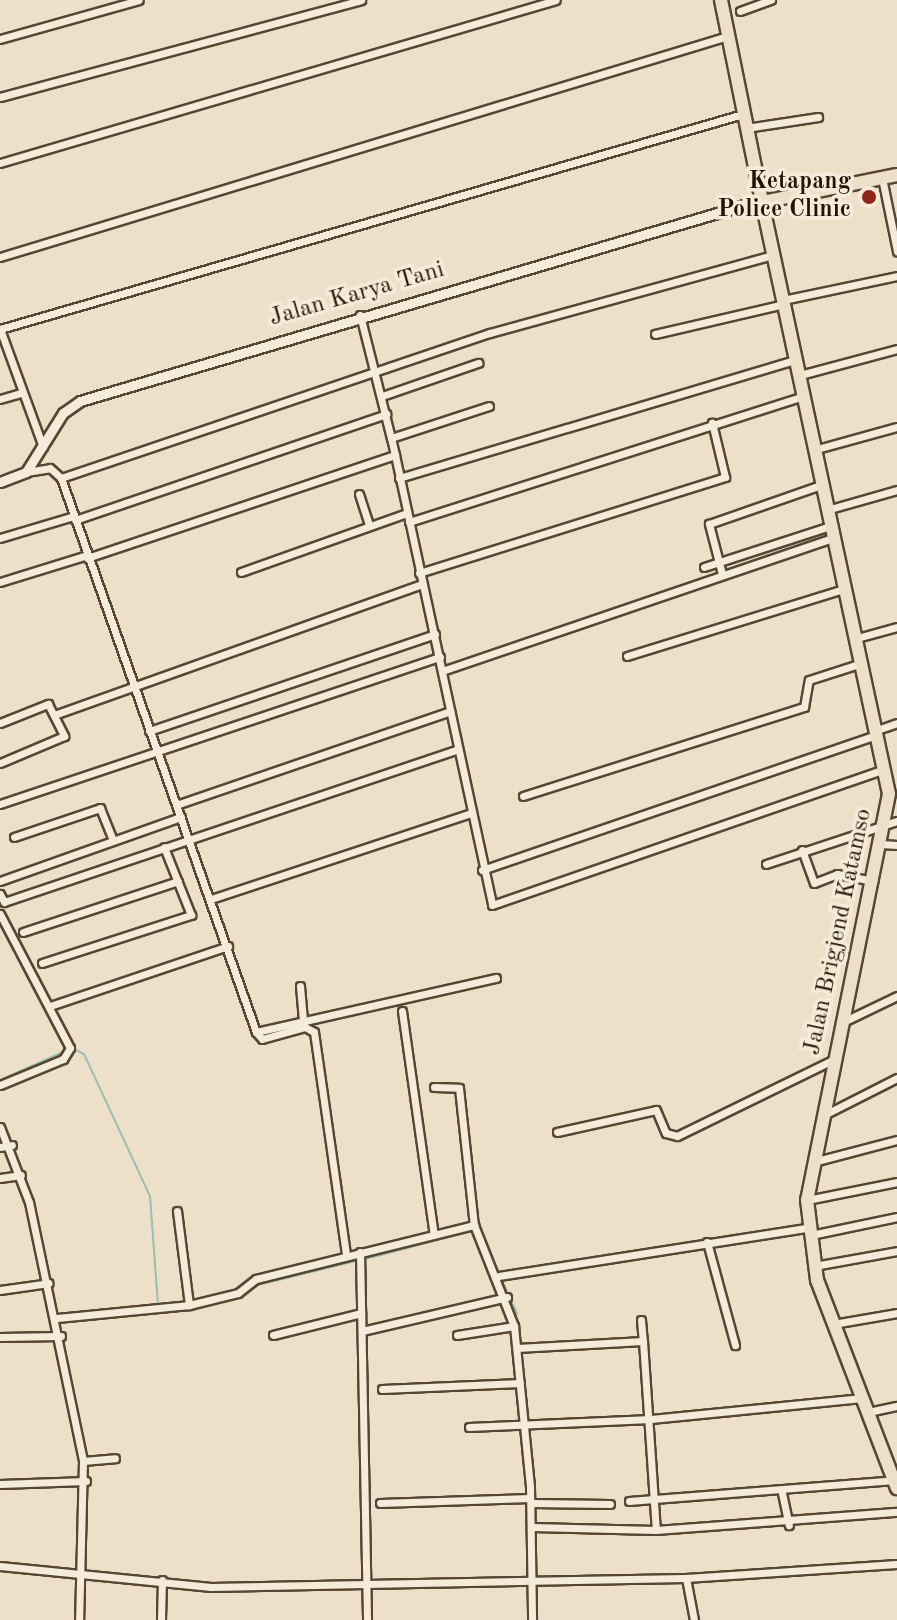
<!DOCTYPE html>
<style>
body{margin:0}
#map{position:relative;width:897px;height:1620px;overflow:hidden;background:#eee0c8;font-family:"Old Standard TT",serif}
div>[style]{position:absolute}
.stream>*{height:2px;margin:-1px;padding:0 1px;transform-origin:1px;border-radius:1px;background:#9bbeb0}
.roads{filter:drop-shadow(2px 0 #564632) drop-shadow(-2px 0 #564632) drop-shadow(0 2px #564632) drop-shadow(0 -2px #564632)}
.minor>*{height:7px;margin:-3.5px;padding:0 3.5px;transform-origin:3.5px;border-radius:3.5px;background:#f4ebdb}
.tertiary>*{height:9px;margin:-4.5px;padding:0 4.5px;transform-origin:4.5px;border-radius:4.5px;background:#f4ebdb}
.primary>*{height:12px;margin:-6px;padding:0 6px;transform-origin:6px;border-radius:6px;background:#eee0c8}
.trunk>*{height:12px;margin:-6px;padding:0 6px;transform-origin:6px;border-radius:6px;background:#eee0c8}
.dots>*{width:22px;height:22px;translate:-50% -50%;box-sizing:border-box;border:4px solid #f4ebdb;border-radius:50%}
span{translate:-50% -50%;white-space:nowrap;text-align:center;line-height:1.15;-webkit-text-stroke:7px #f4ebdb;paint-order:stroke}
.poi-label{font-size:24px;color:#231300;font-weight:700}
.right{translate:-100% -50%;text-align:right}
.street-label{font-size:24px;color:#231300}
</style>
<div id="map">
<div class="stream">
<i style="left:72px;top:1048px;width:13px;rotate:27deg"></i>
<i style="left:84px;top:1054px;width:157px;rotate:65.1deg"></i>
<i style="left:150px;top:1196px;width:110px;rotate:85.8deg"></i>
<i style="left:0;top:1080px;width:69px;rotate:-24deg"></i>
<i style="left:478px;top:1229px;width:93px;rotate:65.1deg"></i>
<i style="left:362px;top:1260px;width:114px;rotate:-14.8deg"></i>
<i style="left:364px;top:1261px;width:66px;rotate:88.3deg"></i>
<i style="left:250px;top:1287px;width:109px;rotate:-13.8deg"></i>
<i style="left:366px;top:1333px;width:287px;rotate:89deg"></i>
</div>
<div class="roads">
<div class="minor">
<i style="left:740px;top:11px;width:33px;rotate:-20deg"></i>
<i style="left:0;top:39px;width:144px;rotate:-15.7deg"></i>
<i style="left:0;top:97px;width:374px;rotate:-15deg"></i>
<i style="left:746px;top:128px;width:73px;rotate:-8.7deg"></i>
<i style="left:0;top:163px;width:579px;rotate:-16.34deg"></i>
<i style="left:882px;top:178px;width:75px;rotate:78.4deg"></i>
<i style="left:0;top:257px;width:761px;rotate:-16.89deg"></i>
<i style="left:783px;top:300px;width:116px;rotate:-11.9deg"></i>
<i style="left:360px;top:315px;width:127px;rotate:75.9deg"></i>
<i style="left:391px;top:438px;width:103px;rotate:-18.1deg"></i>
<i style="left:655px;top:334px;width:132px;rotate:-13.1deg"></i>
<i style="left:800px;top:375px;width:100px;rotate:-15deg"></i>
<i style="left:382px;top:396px;width:102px;rotate:-19deg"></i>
<i style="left:0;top:399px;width:22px;rotate:-16deg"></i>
<i style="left:43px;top:447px;width:126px;rotate:-110deg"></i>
<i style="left:0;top:329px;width:773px;rotate:-16.14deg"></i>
<i style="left:817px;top:449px;width:83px;rotate:-15.4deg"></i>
<i style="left:395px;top:455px;width:460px;rotate:77.8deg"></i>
<i style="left:492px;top:905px;width:416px;rotate:-19.1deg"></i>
<i style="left:26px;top:472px;width:24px;rotate:-9deg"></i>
<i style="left:50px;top:468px;width:15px;rotate:42deg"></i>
<i style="left:61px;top:478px;width:453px;rotate:-18.7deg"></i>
<i style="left:490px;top:333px;width:295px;rotate:-15.4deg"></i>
<i style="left:61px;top:478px;width:587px;rotate:70.61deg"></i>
<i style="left:256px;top:1032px;width:246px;rotate:-12.7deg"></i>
<i style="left:399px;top:478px;width:415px;rotate:-16.6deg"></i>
<i style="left:359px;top:494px;width:33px;rotate:72deg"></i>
<i style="left:830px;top:509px;width:70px;rotate:-15.8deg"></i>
<i style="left:75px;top:520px;width:329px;rotate:-18.8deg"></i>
<i style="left:409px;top:522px;width:416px;rotate:-17.7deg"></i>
<i style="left:0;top:538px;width:77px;rotate:-16.6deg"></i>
<i style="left:87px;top:558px;width:325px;rotate:-18.5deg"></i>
<i style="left:395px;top:455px;width:17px;rotate:-103deg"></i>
<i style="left:704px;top:567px;width:136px;rotate:-18deg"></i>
<i style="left:241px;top:572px;width:176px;rotate:-19.6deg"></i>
<i style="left:419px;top:573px;width:321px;rotate:-17.4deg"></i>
<i style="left:725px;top:477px;width:56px;rotate:-103.5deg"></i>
<i style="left:722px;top:574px;width:52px;rotate:-104.6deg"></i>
<i style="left:709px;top:524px;width:122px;rotate:-19.2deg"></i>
<i style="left:0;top:582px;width:91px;rotate:-17.2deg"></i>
<i style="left:857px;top:638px;width:41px;rotate:-15.4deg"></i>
<i style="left:627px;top:656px;width:230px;rotate:-17.2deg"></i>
<i style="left:442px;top:671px;width:416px;rotate:-18.8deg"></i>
<i style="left:54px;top:715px;width:391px;rotate:-19.6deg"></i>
<i style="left:0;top:723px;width:52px;rotate:-21.6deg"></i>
<i style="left:48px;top:704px;width:36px;rotate:63deg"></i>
<i style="left:64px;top:736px;width:69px;rotate:157.1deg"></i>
<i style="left:877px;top:730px;width:21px;rotate:-19deg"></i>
<i style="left:149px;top:731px;width:302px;rotate:-18.7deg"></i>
<i style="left:523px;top:796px;width:295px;rotate:-17.6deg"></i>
<i style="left:804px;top:707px;width:27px;rotate:-80deg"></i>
<i style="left:809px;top:680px;width:56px;rotate:-17.8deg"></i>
<i style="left:0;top:804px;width:464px;rotate:-18.5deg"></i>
<i style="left:176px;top:805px;width:290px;rotate:-18.9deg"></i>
<i style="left:14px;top:837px;width:91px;rotate:-18.6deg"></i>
<i style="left:100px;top:808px;width:35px;rotate:68deg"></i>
<i style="left:881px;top:844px;width:16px;rotate:4deg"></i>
<i style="left:802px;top:850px;width:35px;rotate:70deg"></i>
<i style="left:814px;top:883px;width:25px;rotate:-21deg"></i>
<i style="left:837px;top:874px;width:37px;rotate:11deg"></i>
<i style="left:766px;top:864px;width:138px;rotate:-18.2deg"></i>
<i style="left:482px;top:870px;width:417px;rotate:-18.9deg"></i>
<i style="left:0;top:881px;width:192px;rotate:-19.5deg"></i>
<i style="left:0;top:894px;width:9px;rotate:63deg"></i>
<i style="left:4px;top:902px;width:479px;rotate:-18.6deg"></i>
<i style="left:211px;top:899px;width:274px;rotate:-18.3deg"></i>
<i style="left:0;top:914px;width:151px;rotate:62.4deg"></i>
<i style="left:70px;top:1048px;width:13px;rotate:122deg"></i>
<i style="left:63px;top:1059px;width:68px;rotate:157.6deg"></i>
<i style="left:23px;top:932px;width:163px;rotate:-18.2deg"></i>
<i style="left:42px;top:963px;width:157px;rotate:-17.9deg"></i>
<i style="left:191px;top:915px;width:73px;rotate:-111.7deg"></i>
<i style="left:300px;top:986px;width:35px;rotate:85deg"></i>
<i style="left:50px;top:1006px;width:188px;rotate:-18.6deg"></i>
<i style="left:402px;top:1011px;width:226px;rotate:81.9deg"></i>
<i style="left:845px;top:1021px;width:58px;rotate:-25.7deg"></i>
<i style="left:256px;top:1032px;width:9px;rotate:49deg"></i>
<i style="left:262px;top:1039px;width:45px;rotate:-15.6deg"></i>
<i style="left:305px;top:1027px;width:10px;rotate:29deg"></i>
<i style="left:314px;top:1032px;width:225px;rotate:81.8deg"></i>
<i style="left:434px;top:1087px;width:25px;rotate:2deg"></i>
<i style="left:459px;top:1088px;width:138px;rotate:83.8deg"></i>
<i style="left:824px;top:1115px;width:82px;rotate:-26.9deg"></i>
<i style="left:0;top:1127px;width:80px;rotate:68.9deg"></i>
<i style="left:29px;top:1202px;width:265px;rotate:78.2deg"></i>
<i style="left:83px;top:1461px;width:159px;rotate:91.4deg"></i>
<i style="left:557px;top:1132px;width:101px;rotate:-12.5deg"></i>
<i style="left:656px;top:1110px;width:25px;rotate:67deg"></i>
<i style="left:666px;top:1133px;width:11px;rotate:15deg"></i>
<i style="left:677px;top:1136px;width:174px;rotate:-26deg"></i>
<i style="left:0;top:1147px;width:12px;rotate:-9deg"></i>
<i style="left:813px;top:1162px;width:87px;rotate:-14.7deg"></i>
<i style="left:0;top:1178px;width:21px;rotate:-8deg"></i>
<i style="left:807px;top:1200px;width:92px;rotate:-11.3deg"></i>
<i style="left:177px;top:1211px;width:95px;rotate:82.7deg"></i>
<i style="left:811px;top:1235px;width:88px;rotate:-11.8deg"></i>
<i style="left:707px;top:1242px;width:107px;rotate:74.8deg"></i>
<i style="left:360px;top:1252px;width:368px;rotate:88.9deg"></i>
<i style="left:814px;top:1266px;width:84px;rotate:-10.2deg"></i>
<i style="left:499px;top:1276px;width:312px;rotate:-8.9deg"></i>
<i style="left:0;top:1290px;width:49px;rotate:-8.1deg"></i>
<i style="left:57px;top:1318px;width:133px;rotate:-5.6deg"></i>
<i style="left:189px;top:1305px;width:50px;rotate:-13.8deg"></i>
<i style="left:238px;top:1293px;width:23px;rotate:-38deg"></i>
<i style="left:256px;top:1279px;width:225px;rotate:-13.9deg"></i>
<i style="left:474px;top:1225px;width:109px;rotate:68.4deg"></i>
<i style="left:514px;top:1326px;width:161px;rotate:84.3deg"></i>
<i style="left:530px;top:1486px;width:134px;rotate:89.1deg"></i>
<i style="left:641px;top:1320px;width:21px;rotate:85deg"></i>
<i style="left:833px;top:1324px;width:65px;rotate:-9.8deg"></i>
<i style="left:362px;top:1331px;width:149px;rotate:-13.2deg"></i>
<i style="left:273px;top:1335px;width:91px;rotate:-14deg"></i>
<i style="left:457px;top:1335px;width:58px;rotate:-9deg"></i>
<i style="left:0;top:1337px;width:61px;rotate:-0.9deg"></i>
<i style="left:517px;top:1348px;width:126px;rotate:-3.2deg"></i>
<i style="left:643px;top:1341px;width:189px;rotate:86.1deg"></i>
<i style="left:656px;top:1530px;width:242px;rotate:-4.3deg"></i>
<i style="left:382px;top:1389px;width:138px;rotate:-2.5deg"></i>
<i style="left:868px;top:1412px;width:30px;rotate:-12deg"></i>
<i style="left:469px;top:1427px;width:182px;rotate:-2.5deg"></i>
<i style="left:651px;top:1419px;width:212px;rotate:-5.7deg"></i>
<i style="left:83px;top:1461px;width:32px;rotate:-5deg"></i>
<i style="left:0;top:1484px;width:86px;rotate:-2deg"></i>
<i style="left:782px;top:1493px;width:33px;rotate:78deg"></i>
<i style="left:629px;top:1501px;width:266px;rotate:-4.5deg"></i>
<i style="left:380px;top:1503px;width:150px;rotate:-1.9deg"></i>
<i style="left:531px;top:1503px;width:79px;rotate:0.7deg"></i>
<i style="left:532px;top:1527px;width:124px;rotate:1.4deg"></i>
<i style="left:0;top:1566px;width:212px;rotate:5.7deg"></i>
<i style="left:211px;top:1587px;width:475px;rotate:-1.1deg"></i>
<i style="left:686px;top:1578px;width:211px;rotate:-3.8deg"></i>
<i style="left:686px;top:1578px;width:43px;rotate:79.2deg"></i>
<i style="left:161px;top:1620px;width:40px;rotate:-88.6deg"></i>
</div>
<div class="tertiary">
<i style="left:0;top:482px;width:28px;rotate:-21deg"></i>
<i style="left:26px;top:472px;width:70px;rotate:-57.9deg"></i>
<i style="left:63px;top:413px;width:21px;rotate:-35deg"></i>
<i style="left:80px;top:401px;width:710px;rotate:-16.44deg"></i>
</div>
<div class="primary">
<i style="left:721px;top:0;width:206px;rotate:78.5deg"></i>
</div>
<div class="trunk">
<i style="left:897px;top:175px;width:138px;rotate:168.7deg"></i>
<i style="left:762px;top:202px;width:605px;rotate:77.89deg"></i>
<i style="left:889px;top:794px;width:414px;rotate:101.4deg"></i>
<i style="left:807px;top:1200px;width:81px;rotate:82.9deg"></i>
<i style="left:817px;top:1280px;width:223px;rotate:69deg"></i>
</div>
</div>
<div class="dots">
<i style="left:869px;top:197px;background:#8f2418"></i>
</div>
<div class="poi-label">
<span class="right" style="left:851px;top:197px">Ketapang<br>Police Clinic</span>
</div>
<div class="street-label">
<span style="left:357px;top:295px;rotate:-16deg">Jalan Karya Tani</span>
<span style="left:839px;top:932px;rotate:-78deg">Jalan Brigjend Katamso</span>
</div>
</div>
